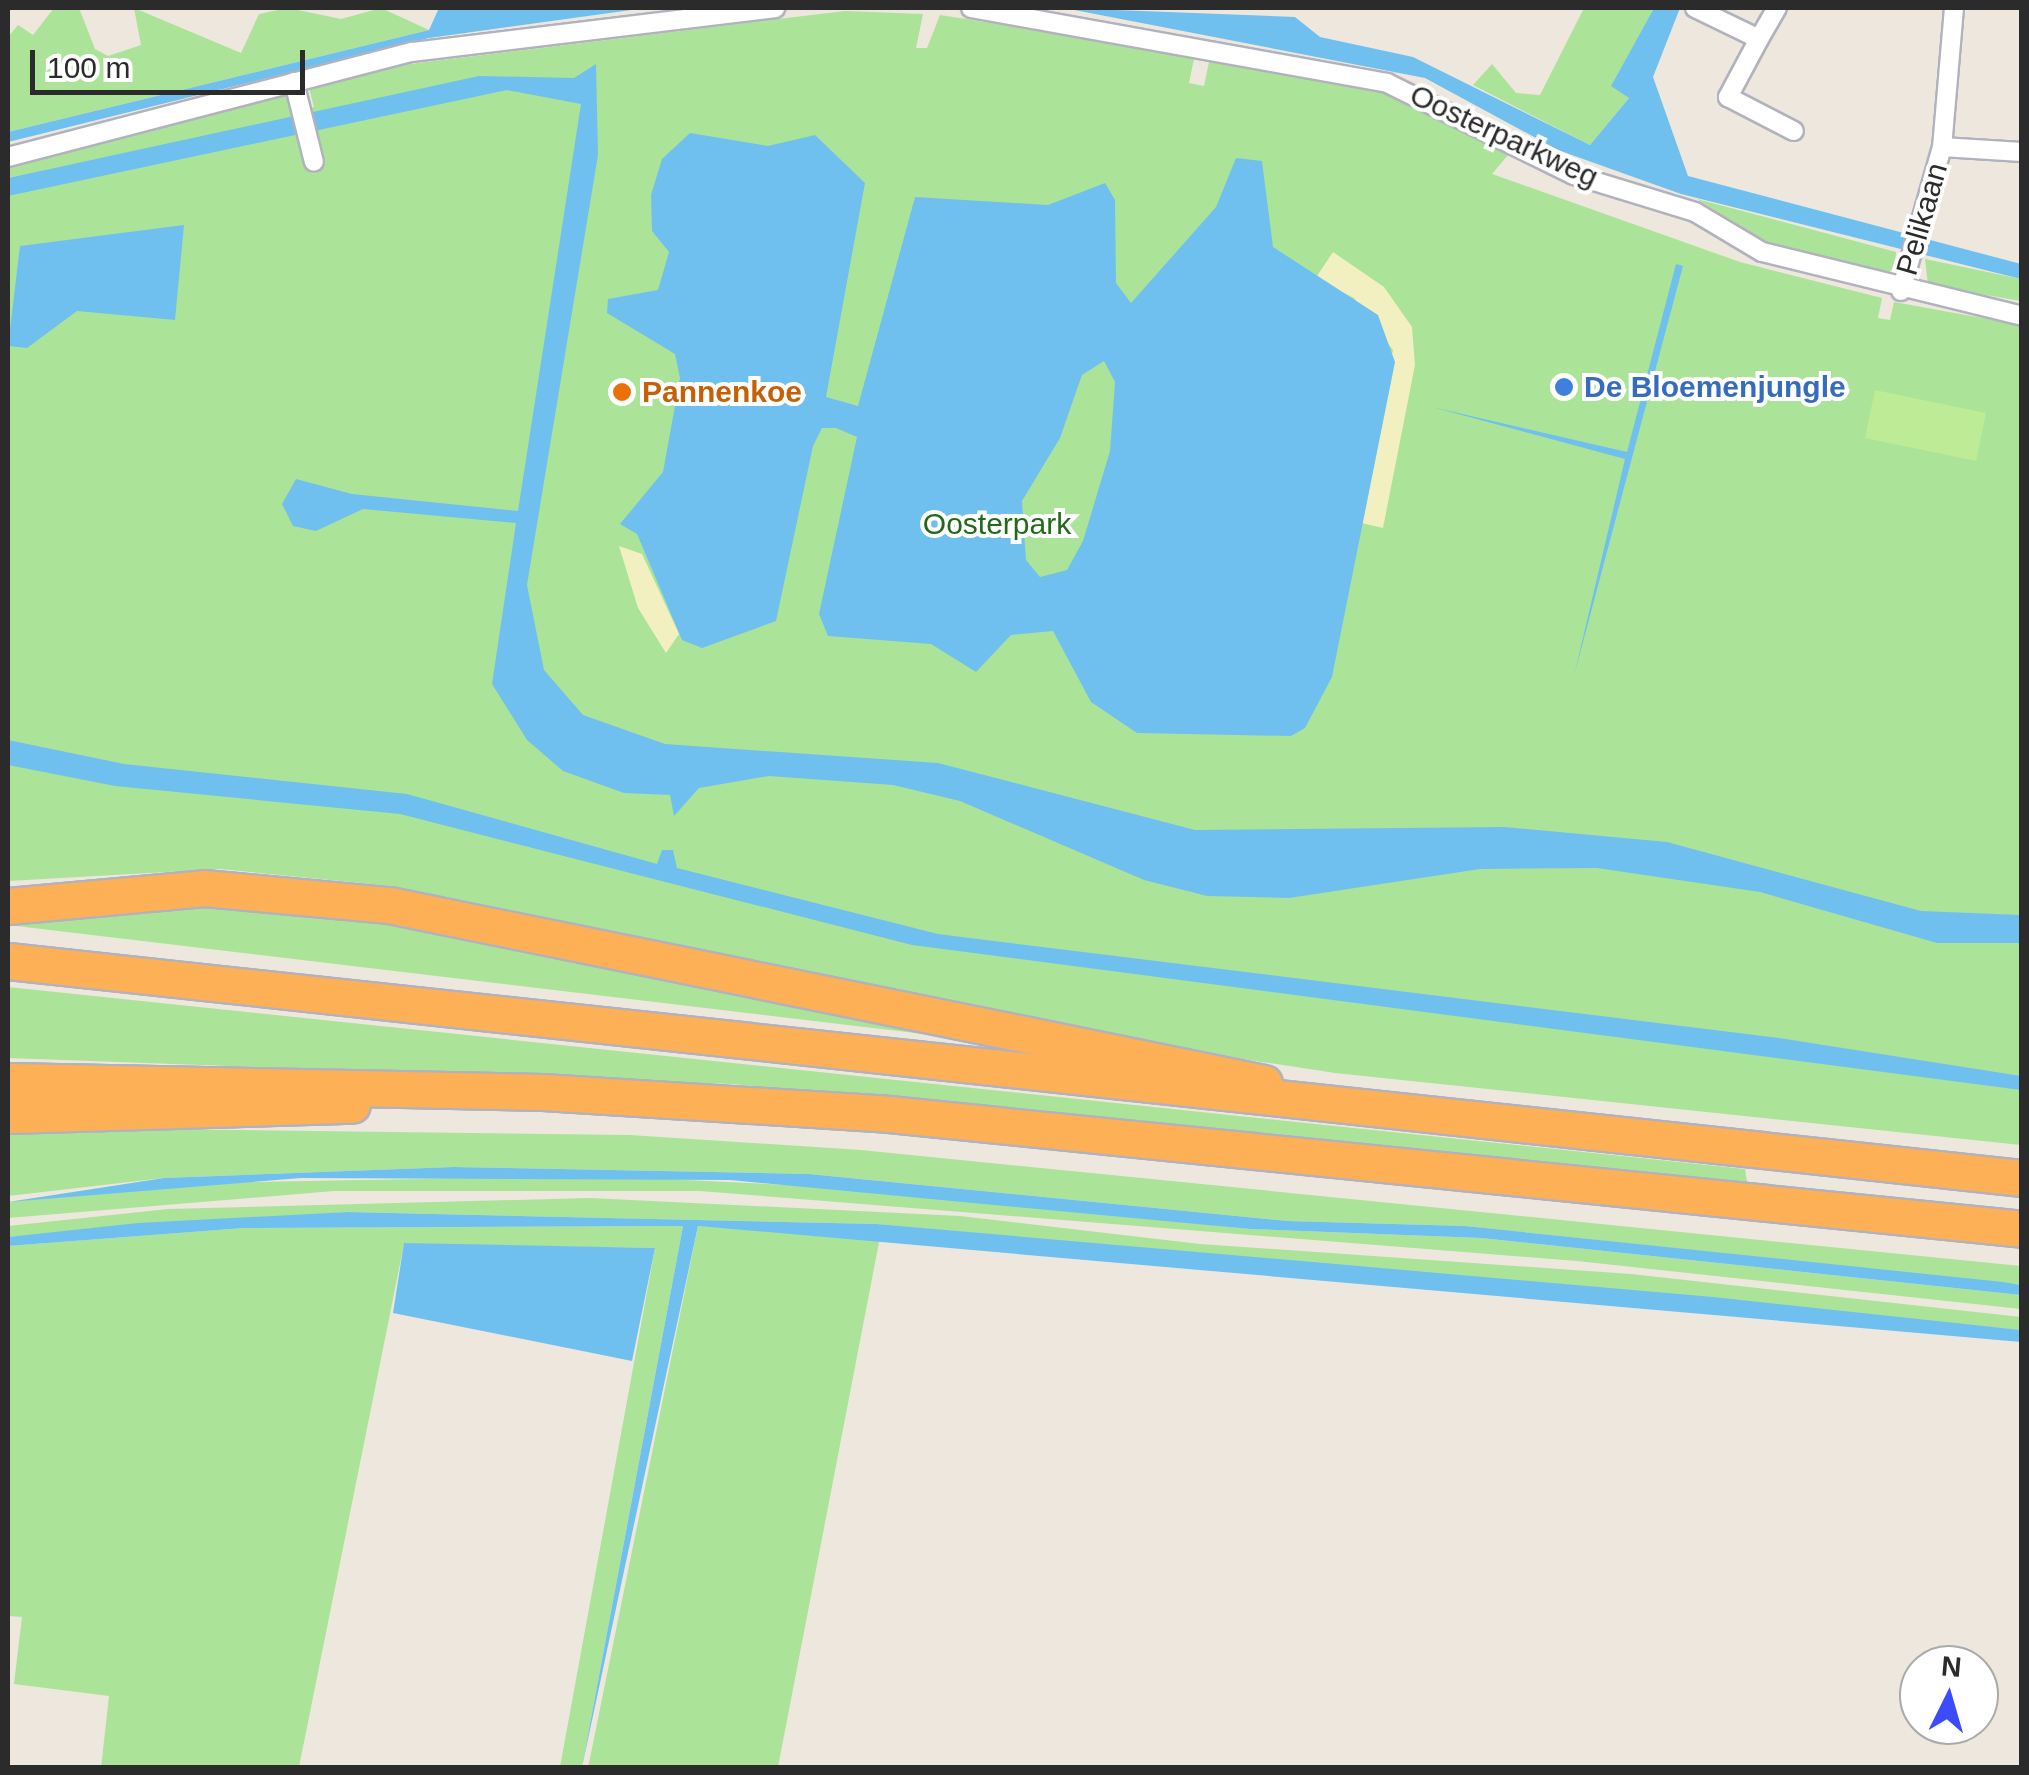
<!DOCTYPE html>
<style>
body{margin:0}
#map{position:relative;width:2029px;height:1775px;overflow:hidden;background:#ede7dd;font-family:Arial,sans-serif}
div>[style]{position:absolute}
.green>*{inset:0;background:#abe399}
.sand>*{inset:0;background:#f2efc0}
.pitch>*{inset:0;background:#beeb95}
.water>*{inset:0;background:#70c0ef}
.roads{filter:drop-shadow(2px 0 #b1b2be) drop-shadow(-2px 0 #b1b2be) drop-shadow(0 2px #b1b2be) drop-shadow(0 -2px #b1b2be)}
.street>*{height:18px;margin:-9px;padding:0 9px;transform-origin:9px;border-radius:9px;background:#fff}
.highway>*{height:35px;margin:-17.5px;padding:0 17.5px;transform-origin:17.5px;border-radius:17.5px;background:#feb056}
.dots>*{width:28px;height:28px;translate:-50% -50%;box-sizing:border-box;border:5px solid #fff;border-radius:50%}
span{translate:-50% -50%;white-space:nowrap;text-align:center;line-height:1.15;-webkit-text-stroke:8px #fff;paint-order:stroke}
.street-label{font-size:30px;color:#2b2b2b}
.shop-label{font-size:30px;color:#366cbe;font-weight:700}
.left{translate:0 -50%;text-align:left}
.food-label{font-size:30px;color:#c56008;font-weight:700}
.park-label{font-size:30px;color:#22691a}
.frame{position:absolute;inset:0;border:10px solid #2b2b2b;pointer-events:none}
.north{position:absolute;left:1899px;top:1645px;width:100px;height:100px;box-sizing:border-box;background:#fff;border:2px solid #aaa;border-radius:50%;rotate:5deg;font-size:28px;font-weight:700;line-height:40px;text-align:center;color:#2b2b2b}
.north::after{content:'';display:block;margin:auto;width:35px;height:45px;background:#3c4cfa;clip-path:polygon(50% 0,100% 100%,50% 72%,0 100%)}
.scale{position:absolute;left:30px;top:50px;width:275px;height:45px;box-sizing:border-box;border:5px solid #2b2b2b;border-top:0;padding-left:12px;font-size:30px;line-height:35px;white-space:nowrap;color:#2b2b2b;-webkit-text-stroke:8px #fff;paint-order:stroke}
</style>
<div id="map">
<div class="green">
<i style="clip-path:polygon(54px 8px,79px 8px,95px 49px,108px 56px,141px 45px,134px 8px,241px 53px,259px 14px,288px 8px,341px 19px,381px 8px,429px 30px,8px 132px,8px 37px,18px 25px,33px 35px)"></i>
<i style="clip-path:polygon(1584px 8px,1654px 8px,1612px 85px,1629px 98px,1590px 145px,1473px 85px,1492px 64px,1516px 93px,1540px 95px)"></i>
<i style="clip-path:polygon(845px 11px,923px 14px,916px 48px,927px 48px,940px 15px,1195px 54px,1189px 83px,1204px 86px,1210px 57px,1377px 88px,1508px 155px,1492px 174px,1740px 262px,1882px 298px,1878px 318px,1890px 320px,1894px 302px,2021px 325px,2021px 1145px,1335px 1073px,1112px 1039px,391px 886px,220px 869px,8px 881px,8px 188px,196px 138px,8px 178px,8px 164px,285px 93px,291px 113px,314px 107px,309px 88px,401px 65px)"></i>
<i style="clip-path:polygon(1697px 199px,1896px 252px,1895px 268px,1885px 274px,1772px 246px)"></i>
<i style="clip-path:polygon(1925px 259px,2021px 279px,2021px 301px,1928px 285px)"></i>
<i style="clip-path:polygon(218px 905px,349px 915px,1041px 1048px,8px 925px,8px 918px)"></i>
<i style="clip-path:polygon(8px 987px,1745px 1169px,1747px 1182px,732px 1084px,8px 1058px)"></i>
<i style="clip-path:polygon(157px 1129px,630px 1135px,861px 1150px,2021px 1266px,2021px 1285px,1465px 1226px,1288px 1221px,809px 1174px,453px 1167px,164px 1178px,8px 1196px,8px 1135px)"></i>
<i style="clip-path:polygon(602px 1176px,873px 1189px,1250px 1229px,1481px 1238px,2021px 1295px,2021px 1309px,1577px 1261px,700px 1191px,334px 1191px,8px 1218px,8px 1202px,189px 1183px)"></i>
<i style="clip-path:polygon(590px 1198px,960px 1216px,1200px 1244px,1631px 1274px,2021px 1317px,2021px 1330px,877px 1224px,348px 1212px,8px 1237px,8px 1226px,168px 1209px)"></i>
<i style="clip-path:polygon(683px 1226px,582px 1767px,560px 1767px,655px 1248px,404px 1244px,299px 1767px,101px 1768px,109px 1696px,14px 1684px,22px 1617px,8px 1616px,8px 1246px,244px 1228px)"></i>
<i style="clip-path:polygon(698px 1226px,880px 1237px,778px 1767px,588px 1768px)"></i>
</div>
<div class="sand">
<i style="clip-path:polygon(1333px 252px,1384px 287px,1412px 327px,1415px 365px,1383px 528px,1357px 522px,1393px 350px,1354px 298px,1315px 279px)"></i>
<i style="clip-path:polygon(619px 546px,642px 554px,679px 634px,666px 653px,638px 608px)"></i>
</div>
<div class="pitch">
<i style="clip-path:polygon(1875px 390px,1986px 413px,1976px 461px,1865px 438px)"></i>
</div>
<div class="water">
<i style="clip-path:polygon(439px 8px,646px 8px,429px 38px,8px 142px,8px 132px,429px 30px)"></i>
<i style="clip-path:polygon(1064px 8px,1295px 17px,1320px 37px,1413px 57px,1590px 145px,1629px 98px,1611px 86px,1654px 8px,1680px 8px,1653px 77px,1688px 176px,2021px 264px,2021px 279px,1681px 194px,1558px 150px,1425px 78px)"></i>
<i style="clip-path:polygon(596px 64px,598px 155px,527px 585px,544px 670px,583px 715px,665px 744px,938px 763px,1195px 830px,1504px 827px,1667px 842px,1921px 911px,2021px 915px,2021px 943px,1937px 943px,1760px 892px,1597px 868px,1480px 869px,1289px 898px,1207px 896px,1144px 880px,960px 801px,893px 785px,769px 776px,699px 788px,674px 816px,670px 795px,624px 793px,563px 771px,527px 740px,492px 684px,516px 523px,363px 509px,316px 531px,293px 526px,282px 504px,296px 479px,352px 494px,518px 511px,581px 104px,507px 90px,8px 196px,8px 178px,479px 76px,574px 78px)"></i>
<i style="clip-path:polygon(evenodd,690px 133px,768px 146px,815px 135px,865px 183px,826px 397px,858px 406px,915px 197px,1048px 205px,1105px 183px,1115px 200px,1116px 283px,1131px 303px,1216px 207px,1236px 158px,1262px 161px,1273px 247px,1378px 315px,1395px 362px,1332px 677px,1305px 728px,1291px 736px,1137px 733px,1091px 702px,1053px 631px,1011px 635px,976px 672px,931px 644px,828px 636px,819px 614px,857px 437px,836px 428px,822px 428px,813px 446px,776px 621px,702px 648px,682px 640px,637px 534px,620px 524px,663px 472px,680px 378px,675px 354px,607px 313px,608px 299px,658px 290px,669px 252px,652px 231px,651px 195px,662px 159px,690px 133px,1104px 361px,1115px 382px,1110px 451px,1083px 541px,1067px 570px,1040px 577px,1026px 560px,1022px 501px,1060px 438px,1082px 375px,1104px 361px)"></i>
<i style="clip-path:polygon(184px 225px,175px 320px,77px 311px,27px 348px,8px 346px,20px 246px)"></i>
<i style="clip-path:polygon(1676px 264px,1683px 266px,1574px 676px,1625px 459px,1432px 407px,1627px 452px)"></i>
<i style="clip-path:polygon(8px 740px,124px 764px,407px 794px,657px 864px,662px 850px,673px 850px,677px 868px,938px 934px,1779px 1038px,2021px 1076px,2021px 1090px,912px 945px,400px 814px,115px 786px,8px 765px)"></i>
<i style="clip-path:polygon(453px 1167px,809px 1174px,1288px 1221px,1465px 1226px,2003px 1282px,2021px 1285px,2021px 1295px,1481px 1238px,1250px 1229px,730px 1180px,301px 1178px,8px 1202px,164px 1178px)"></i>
<i style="clip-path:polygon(348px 1212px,877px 1224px,1713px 1297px,2021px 1330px,2021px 1342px,698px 1226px,582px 1767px,683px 1226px,244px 1228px,8px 1246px,8px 1237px,138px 1223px)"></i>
<i style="clip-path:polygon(404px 1243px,655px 1248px,632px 1361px,393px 1313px)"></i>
</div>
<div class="roads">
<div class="street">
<i style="left:971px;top:8px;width:423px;rotate:10.2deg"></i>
<i style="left:1387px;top:83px;width:208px;rotate:26.2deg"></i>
<i style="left:1574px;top:175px;width:127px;rotate:17deg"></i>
<i style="left:1695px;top:212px;width:78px;rotate:30.8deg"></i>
<i style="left:1762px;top:252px;width:268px;rotate:13.8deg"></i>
<i style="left:1695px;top:8px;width:71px;rotate:25.8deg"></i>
<i style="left:1759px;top:39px;width:36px;rotate:-60deg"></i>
<i style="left:1954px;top:8px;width:140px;rotate:94.9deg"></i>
<i style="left:1942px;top:147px;width:80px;rotate:3.6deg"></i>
<i style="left:1759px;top:39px;width:66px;rotate:118.1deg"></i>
<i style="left:1728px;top:97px;width:74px;rotate:27.3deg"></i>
<i style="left:294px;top:82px;width:82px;rotate:76deg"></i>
<i style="left:8px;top:157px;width:417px;rotate:-14.6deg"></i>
<i style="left:412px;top:52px;width:366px;rotate:-6.9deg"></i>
<i style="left:1901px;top:291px;width:150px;rotate:-74.1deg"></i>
</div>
<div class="highway">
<i style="left:8px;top:906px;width:197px;rotate:-5.2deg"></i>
<i style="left:204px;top:888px;width:186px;rotate:5.3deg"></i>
<i style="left:389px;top:905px;width:893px;rotate:11.5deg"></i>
<i style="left:8px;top:961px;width:2026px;rotate:6.15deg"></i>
<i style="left:8px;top:1081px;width:535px;rotate:1.18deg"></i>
<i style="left:543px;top:1092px;width:337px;rotate:3.6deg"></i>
<i style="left:879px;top:1113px;width:1149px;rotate:5.79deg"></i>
<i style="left:8px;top:1115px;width:344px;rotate:-1.7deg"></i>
</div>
</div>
<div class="dots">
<i style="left:1564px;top:387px;background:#3f7fe0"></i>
<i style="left:622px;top:392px;background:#e8710a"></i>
</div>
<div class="street-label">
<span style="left:1504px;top:136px;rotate:25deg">Oosterparkweg</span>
<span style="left:1922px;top:219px;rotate:-74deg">Pelikaan</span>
</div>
<div class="shop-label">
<span class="left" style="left:1584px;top:387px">De Bloemenjungle</span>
</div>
<div class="food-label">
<span class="left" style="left:642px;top:392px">Pannenkoe</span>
</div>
<div class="park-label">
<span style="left:997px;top:524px">Oosterpark</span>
</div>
<div class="frame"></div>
<div class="north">N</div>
<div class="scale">100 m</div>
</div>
